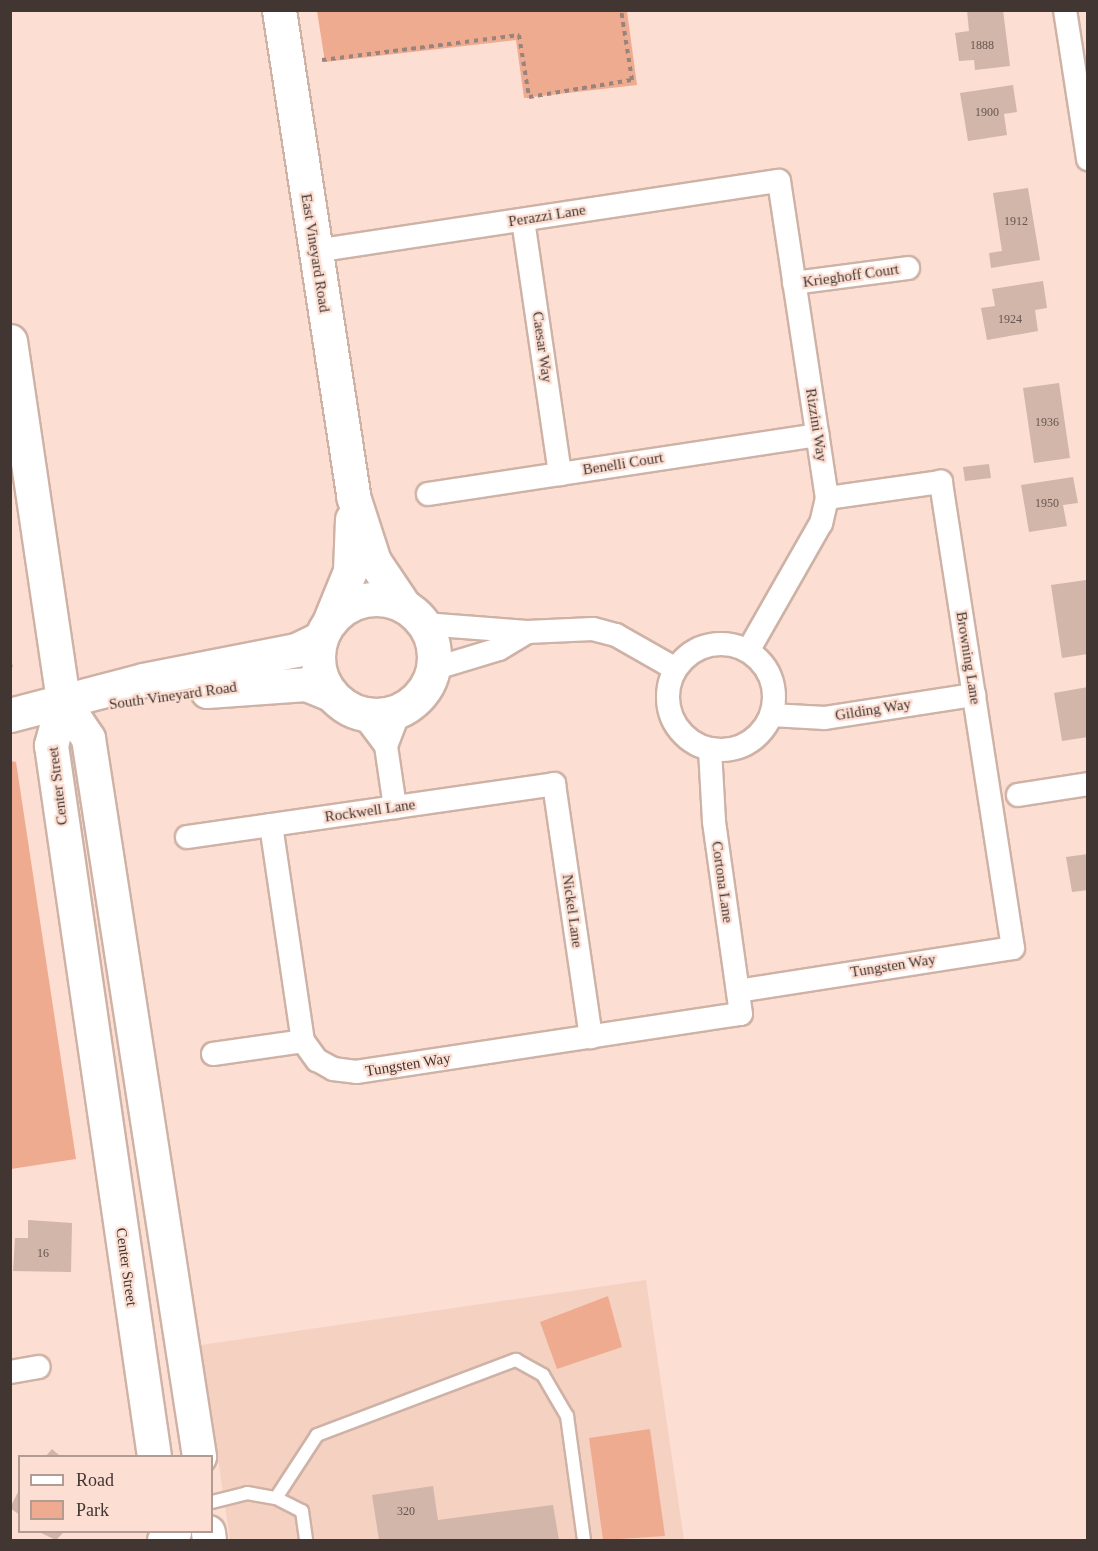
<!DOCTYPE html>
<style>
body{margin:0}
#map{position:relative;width:1098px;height:1551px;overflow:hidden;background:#fcded2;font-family:Georgia,serif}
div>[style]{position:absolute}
.built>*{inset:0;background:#f5d1c2}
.green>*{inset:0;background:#efab90}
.building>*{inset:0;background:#d2b6aa}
.path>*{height:4px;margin-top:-2px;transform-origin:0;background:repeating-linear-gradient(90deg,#98847c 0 4.5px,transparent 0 9px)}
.roads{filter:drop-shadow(2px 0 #ceb2a6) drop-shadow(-2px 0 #ceb2a6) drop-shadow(0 2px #ceb2a6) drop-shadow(0 -2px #ceb2a6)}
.lane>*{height:12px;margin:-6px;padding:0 6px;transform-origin:6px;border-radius:6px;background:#fff}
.street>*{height:22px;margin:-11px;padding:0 11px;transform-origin:11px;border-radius:11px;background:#fff}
.street>.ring{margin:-11px;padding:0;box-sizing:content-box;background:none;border:22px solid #fff;border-radius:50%}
.secondary>*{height:33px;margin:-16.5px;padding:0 16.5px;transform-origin:16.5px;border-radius:16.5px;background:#fff}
.secondary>.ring{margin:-16.5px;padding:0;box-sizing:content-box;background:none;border:33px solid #fff;border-radius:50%}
span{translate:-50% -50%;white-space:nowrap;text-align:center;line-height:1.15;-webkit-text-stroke:4.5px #fcded2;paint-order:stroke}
.number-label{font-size:12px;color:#65564f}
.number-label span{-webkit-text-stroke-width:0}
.street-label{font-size:15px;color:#413631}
.frame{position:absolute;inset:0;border:12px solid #413631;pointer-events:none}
.legend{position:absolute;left:18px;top:1455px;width:195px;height:78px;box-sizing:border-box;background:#fcded2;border:2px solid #b19b92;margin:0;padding:8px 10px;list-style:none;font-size:18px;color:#413631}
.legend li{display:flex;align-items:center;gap:12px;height:30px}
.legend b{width:30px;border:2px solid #b19b92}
</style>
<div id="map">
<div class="built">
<i style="clip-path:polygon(646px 1280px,684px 1540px,230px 1540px,201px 1345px)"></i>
</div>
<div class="green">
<i style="clip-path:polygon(317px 11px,627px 11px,637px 85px,524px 98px,516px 40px,325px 62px)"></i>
<i style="clip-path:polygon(11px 761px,16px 762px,76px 1159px,11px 1169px)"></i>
<i style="clip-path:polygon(608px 1296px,622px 1347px,557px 1369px,540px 1322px)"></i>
<i style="clip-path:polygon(650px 1429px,665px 1536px,603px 1540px,589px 1438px)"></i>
</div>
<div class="building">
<i style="clip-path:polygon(967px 10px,1003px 10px,1010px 66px,975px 70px,974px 60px,959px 61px,955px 33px,969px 31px)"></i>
<i style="clip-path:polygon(1013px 85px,1017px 112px,1004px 114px,1007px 135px,968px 141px,960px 93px)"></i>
<i style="clip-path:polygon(1028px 188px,1040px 260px,991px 268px,989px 253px,1002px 251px,993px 193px)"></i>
<i style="clip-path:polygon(1043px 281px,1047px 308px,1035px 310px,1038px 331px,987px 340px,981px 308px,995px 306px,992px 289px)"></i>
<i style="clip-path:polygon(1059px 383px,1070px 458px,1034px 463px,1023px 388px)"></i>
<i style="clip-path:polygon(989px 464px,991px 478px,965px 481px,963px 467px)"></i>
<i style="clip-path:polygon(1073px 477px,1078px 503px,1063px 505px,1067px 526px,1029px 532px,1021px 485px)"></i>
<i style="clip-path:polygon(1086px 580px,1088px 654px,1062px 658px,1051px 585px)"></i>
<i style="clip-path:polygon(1088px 687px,1088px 737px,1062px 741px,1054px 693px)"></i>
<i style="clip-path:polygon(1088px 854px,1088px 890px,1072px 892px,1066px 857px)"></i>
<i style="clip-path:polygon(28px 1220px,72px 1223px,71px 1272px,13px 1271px,15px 1238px,28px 1238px)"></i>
<i style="clip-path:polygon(52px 1449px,60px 1456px,46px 1456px)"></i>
<i style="clip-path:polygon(433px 1486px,438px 1520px,553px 1505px,559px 1540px,379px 1540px,372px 1495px)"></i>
<i style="clip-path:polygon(20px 1488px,20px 1515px,10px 1508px)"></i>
<i style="clip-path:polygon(39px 1532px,64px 1532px,56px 1540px)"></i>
</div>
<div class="path">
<i style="left:322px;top:60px;width:199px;rotate:-7.2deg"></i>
<i style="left:519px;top:35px;width:63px;rotate:80.8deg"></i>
<i style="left:529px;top:97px;width:104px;rotate:-9.4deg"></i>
<i style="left:632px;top:80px;width:71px;rotate:-98.9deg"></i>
<i style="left:10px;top:663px;width:8px;rotate:83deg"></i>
</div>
<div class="roads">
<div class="lane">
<i style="left:276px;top:1498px;width:75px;rotate:-56.9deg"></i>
<i style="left:317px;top:1435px;width:213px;rotate:-20.7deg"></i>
<i style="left:516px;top:1360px;width:31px;rotate:29deg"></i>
<i style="left:543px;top:1375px;width:48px;rotate:59.7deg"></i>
<i style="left:567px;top:1416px;width:125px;rotate:82.2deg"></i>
<i style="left:212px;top:1502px;width:36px;rotate:-14deg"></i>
<i style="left:247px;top:1493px;width:29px;rotate:10deg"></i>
<i style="left:276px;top:1498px;width:29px;rotate:27deg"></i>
<i style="left:302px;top:1511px;width:29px;rotate:82deg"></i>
</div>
<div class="street">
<i style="left:1065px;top:10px;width:151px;rotate:81.2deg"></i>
<i style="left:523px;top:220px;width:257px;rotate:81.7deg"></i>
<i style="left:315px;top:251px;width:469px;rotate:-8.6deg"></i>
<i style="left:779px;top:181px;width:321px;rotate:81.4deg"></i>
<i style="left:827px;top:498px;width:26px;rotate:103deg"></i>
<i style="left:821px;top:523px;width:147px;rotate:119.7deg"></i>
<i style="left:794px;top:283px;width:115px;rotate:-7.5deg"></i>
<i style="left:428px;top:494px;width:394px;rotate:-8.6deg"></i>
<i style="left:424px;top:624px;width:103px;rotate:4.4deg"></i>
<i style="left:527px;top:632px;width:66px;rotate:-2.6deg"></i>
<i style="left:593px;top:629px;width:24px;rotate:15deg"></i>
<i style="left:616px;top:635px;width:67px;rotate:29.6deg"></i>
<i class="ring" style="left:668px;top:644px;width:84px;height:84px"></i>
<i style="left:433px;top:669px;width:69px;rotate:-16.9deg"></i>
<i style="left:499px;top:649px;width:33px;rotate:-31deg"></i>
<i style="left:362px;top:714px;width:40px;rotate:53deg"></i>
<i style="left:386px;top:746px;width:62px;rotate:81.6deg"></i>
<i style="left:771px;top:715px;width:54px;rotate:3.2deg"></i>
<i style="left:825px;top:718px;width:151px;rotate:-8.8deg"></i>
<i style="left:386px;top:746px;width:39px;rotate:-69deg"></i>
<i style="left:1018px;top:795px;width:71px;rotate:-8.9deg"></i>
<i style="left:271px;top:825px;width:218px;rotate:81.6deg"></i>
<i style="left:303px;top:1041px;width:24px;rotate:54deg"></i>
<i style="left:317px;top:1060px;width:18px;rotate:29deg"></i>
<i style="left:333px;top:1069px;width:23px;rotate:7deg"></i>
<i style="left:356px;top:1072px;width:389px;rotate:-8.6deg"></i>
<i style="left:741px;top:1014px;width:195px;rotate:-98deg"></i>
<i style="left:714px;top:821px;width:72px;rotate:-93.2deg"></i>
<i style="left:187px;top:837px;width:371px;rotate:-8.2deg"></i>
<i style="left:554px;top:784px;width:256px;rotate:81.7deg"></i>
<i style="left:738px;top:991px;width:278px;rotate:-8.9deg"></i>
<i style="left:1013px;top:948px;width:472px;rotate:-98.8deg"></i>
<i style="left:941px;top:482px;width:115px;rotate:172deg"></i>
<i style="left:213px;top:1054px;width:91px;rotate:-8.2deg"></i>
<i style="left:10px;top:1372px;width:29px;rotate:-10deg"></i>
</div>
<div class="secondary">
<i style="left:279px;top:10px;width:492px;rotate:81.3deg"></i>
<i style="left:353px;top:496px;width:68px;rotate:72.1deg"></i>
<i style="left:374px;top:561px;width:52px;rotate:56deg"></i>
<i style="left:10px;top:341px;width:364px;rotate:81.6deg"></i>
<i style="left:63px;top:701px;width:46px;rotate:105.3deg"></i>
<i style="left:51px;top:745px;width:718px;rotate:81.76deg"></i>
<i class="ring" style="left:318px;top:599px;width:83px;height:83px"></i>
<i style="left:330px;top:620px;width:53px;rotate:-67.8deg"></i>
<i style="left:350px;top:571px;width:52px;rotate:-87.8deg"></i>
<i style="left:207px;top:691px;width:99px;rotate:-4deg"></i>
<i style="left:306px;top:684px;width:27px;rotate:22deg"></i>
<i style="left:63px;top:701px;width:45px;rotate:56deg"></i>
<i style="left:88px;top:738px;width:727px;rotate:81.21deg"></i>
<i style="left:10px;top:715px;width:138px;rotate:-14.7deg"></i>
<i style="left:143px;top:680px;width:156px;rotate:-11.1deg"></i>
<i style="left:296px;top:650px;width:28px;rotate:-26deg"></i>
<i style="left:208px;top:1532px;width:8px;rotate:83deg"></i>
<i style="left:164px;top:1540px;width:13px;rotate:-39deg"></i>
</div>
</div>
<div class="number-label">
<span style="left:982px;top:46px">1888</span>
<span style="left:987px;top:113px">1900</span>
<span style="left:1016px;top:222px">1912</span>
<span style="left:1010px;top:320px">1924</span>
<span style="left:1047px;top:423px">1936</span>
<span style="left:1047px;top:504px">1950</span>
<span style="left:43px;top:1254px">16</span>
<span style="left:406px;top:1512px">320</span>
</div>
<div class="street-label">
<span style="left:547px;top:216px;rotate:-9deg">Perazzi Lane</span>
<span style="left:315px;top:253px;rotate:81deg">East Vineyard Road</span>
<span style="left:851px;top:276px;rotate:-8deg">Krieghoff Court</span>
<span style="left:542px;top:347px;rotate:82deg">Caesar Way</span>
<span style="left:816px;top:425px;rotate:81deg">Rizzini Way</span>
<span style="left:623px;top:464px;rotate:-9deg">Benelli Court</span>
<span style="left:968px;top:658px;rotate:81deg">Browning Lane</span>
<span style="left:173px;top:696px;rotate:-8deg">South Vineyard Road</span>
<span style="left:873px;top:710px;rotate:-9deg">Gilding Way</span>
<span style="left:58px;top:786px;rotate:-97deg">Center Street</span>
<span style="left:370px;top:811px;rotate:-8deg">Rockwell Lane</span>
<span style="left:722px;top:882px;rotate:82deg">Cortona Lane</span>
<span style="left:572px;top:911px;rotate:82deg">Nickel Lane</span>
<span style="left:893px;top:966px;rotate:-9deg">Tungsten Way</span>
<span style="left:408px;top:1065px;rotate:-9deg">Tungsten Way</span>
<span style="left:126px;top:1267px;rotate:82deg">Center Street</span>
</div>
<div class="frame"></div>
<ul class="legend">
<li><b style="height:8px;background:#fff"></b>Road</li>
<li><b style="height:16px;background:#efab90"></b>Park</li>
</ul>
</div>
